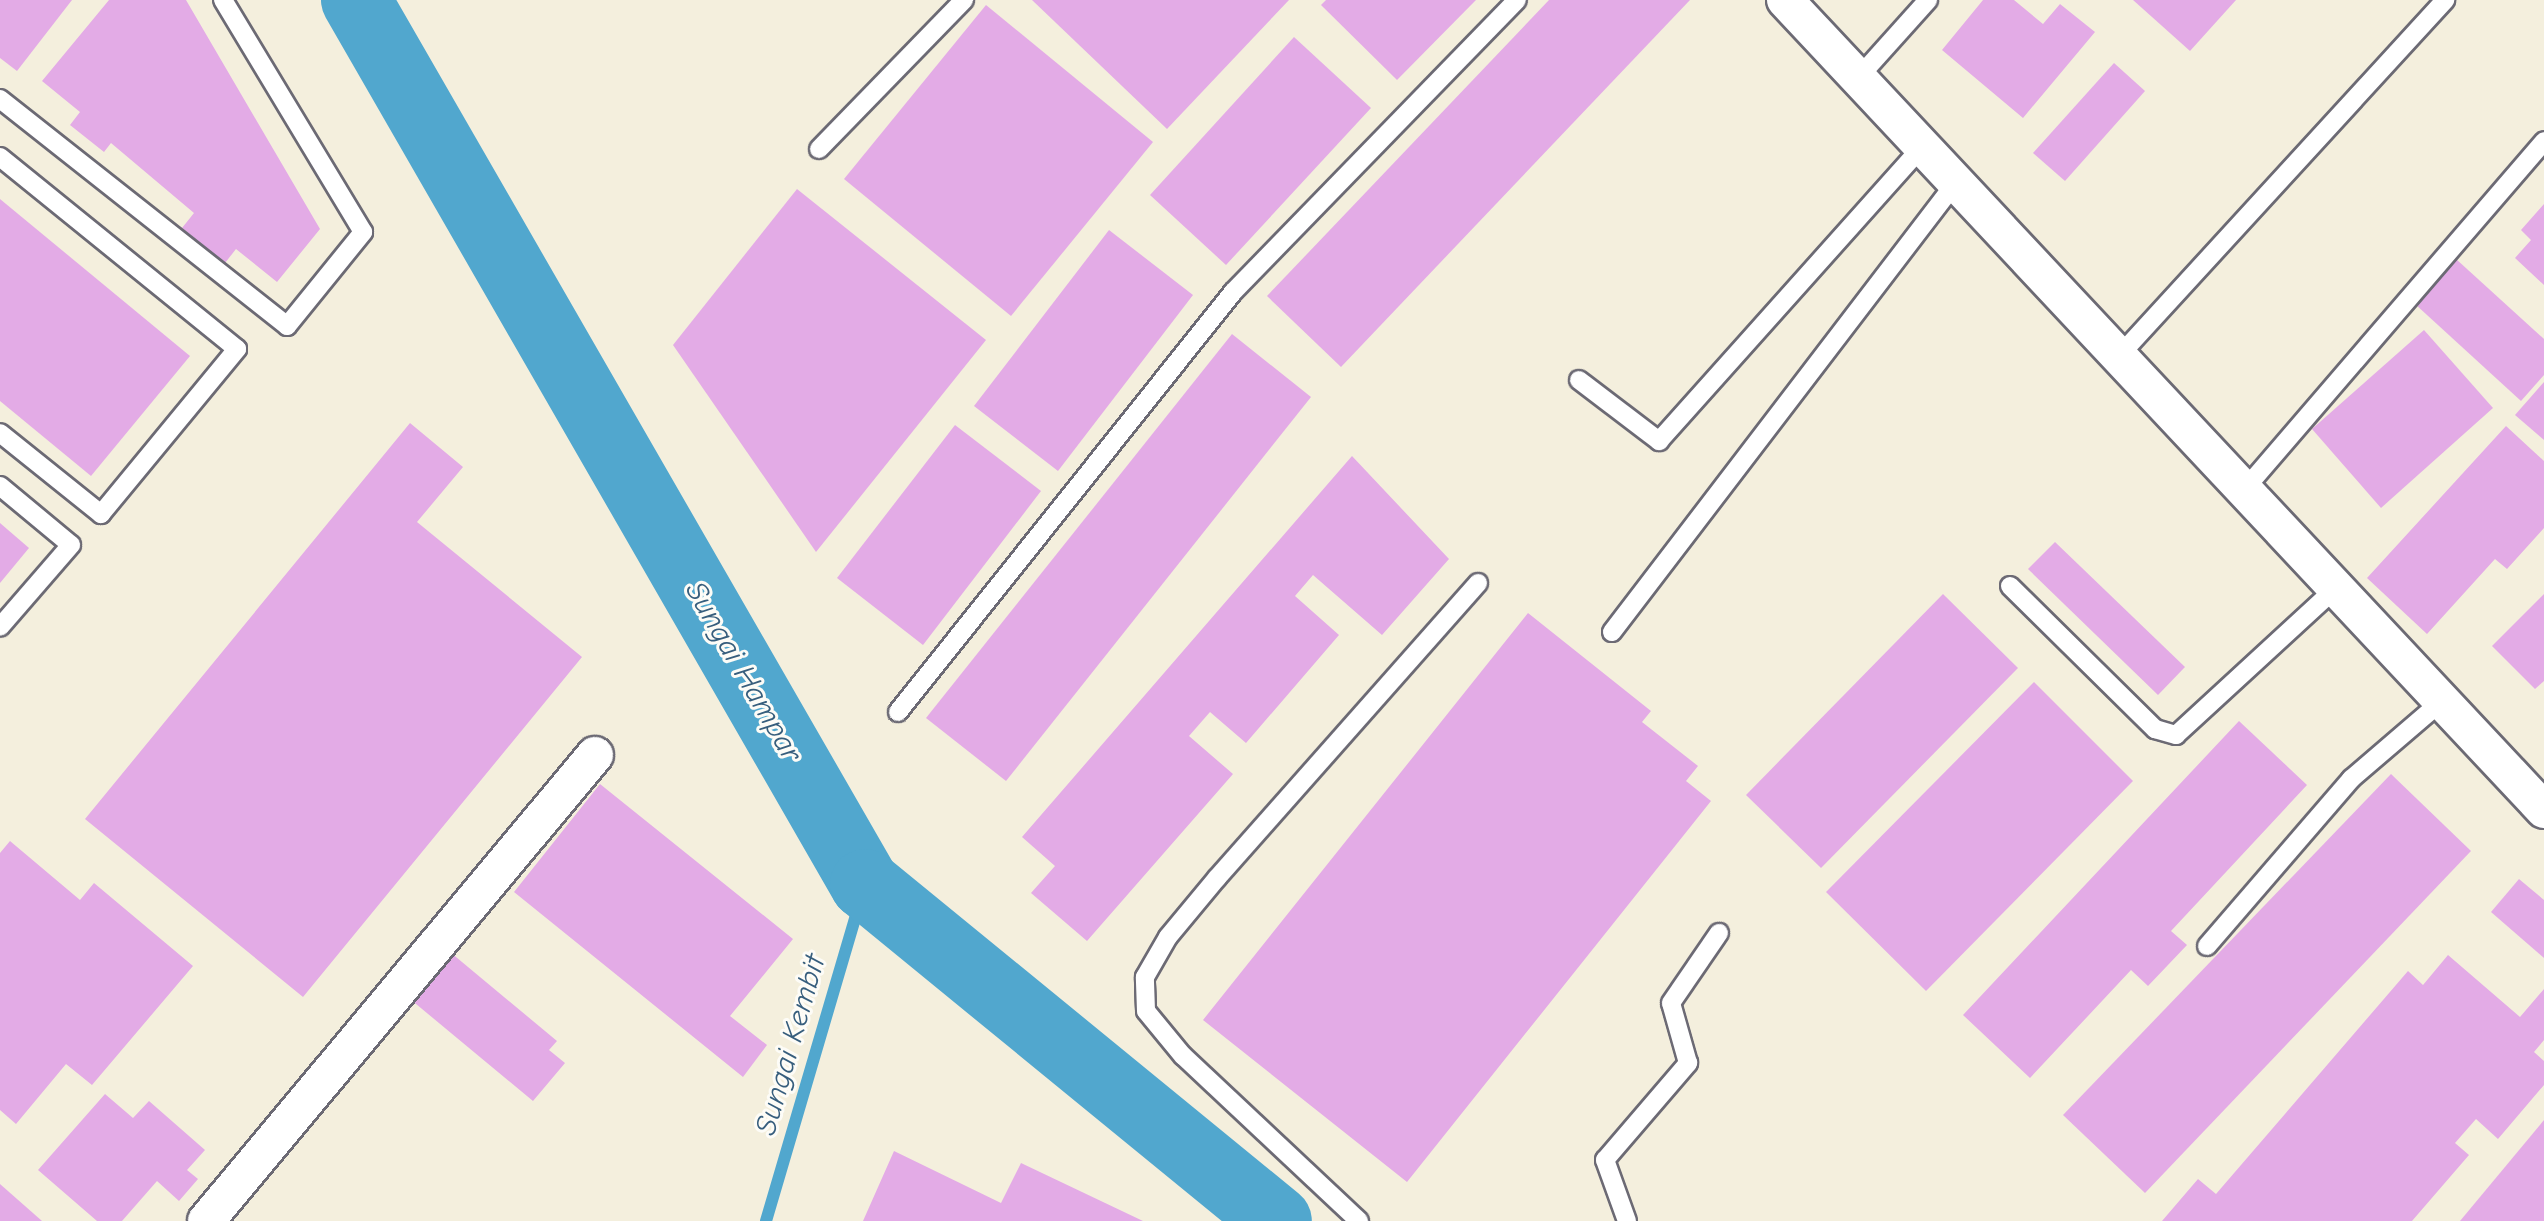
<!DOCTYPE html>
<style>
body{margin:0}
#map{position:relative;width:2544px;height:1221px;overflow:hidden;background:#f4efdd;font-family:"Comic Neue",sans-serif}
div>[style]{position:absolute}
.stream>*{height:12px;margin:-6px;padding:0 6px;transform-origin:6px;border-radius:6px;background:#51a7ce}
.river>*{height:70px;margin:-35px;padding:0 35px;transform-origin:35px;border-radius:35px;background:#51a7ce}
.building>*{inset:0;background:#e3abe6}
.roads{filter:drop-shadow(2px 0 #6c6a74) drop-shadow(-2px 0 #6c6a74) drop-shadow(0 2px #6c6a74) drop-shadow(0 -2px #6c6a74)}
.service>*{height:18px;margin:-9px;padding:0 9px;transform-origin:9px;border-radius:9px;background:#fff}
.minor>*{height:36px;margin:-18px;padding:0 18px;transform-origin:18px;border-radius:18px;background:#fff}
span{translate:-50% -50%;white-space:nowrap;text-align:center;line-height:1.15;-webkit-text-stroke:6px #fdfcf7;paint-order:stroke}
.water-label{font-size:30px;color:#375e7d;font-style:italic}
</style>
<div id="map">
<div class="stream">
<i style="left:766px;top:1221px;width:351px;rotate:-73.6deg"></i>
</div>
<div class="river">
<i style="left:356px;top:0;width:1020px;rotate:60.07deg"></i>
<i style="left:865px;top:884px;width:532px;rotate:39.28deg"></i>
</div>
<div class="building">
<i style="clip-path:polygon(0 0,72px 0,17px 71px,0 58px)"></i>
<i style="clip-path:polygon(109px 0,186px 0,320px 229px,277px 282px,236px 249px,225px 263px,182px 228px,194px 213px,111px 143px,104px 152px,70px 125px,80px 112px,42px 81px)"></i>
<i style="clip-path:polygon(1032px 0,1289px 0,1167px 129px)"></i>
<i style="clip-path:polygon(1326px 0,1476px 0,1397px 80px,1321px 5px)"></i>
<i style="clip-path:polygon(1549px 0,1690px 0,1341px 367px,1267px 296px)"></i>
<i style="clip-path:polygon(1983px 0,2014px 0,2043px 24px,2060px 4px,2095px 32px,2023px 118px,1942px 50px)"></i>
<i style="clip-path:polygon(2133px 0,2236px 0,2190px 51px)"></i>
<i style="clip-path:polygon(986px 5px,1153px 142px,1011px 316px,844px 179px)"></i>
<i style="clip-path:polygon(1294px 37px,1371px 108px,1226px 265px,1150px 195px)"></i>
<i style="clip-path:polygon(2114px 63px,2145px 91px,2065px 181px,2033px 153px)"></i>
<i style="clip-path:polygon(797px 189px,986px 340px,816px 552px,673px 345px)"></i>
<i style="clip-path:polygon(0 199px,190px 356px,91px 476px,0 401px)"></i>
<i style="clip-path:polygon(2544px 204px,2544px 285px,2515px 258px,2531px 240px,2521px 230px)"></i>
<i style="clip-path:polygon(1109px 230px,1193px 295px,1058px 471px,974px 406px)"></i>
<i style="clip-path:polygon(2456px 259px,2544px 339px,2544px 375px,2521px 401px,2415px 304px)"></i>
<i style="clip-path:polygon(2424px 330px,2493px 408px,2381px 508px,2312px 429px)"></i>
<i style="clip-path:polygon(1232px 334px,1311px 397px,1006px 781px,926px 718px)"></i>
<i style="clip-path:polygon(2544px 382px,2544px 440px,2515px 415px)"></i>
<i style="clip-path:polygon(410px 423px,463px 467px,417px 522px,582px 657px,303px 997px,85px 819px)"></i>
<i style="clip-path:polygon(955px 425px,1041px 491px,923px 645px,837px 578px)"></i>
<i style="clip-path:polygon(2506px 426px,2544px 461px,2544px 528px,2507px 569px,2495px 559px,2427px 634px,2367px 578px)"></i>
<i style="clip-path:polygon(1352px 456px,1449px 559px,1382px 635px,1313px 575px,1295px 596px,1339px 635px,1246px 743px,1210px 712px,1189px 736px,1233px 774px,1087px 941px,1031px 893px,1055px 866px,1022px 837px)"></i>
<i style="clip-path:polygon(0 523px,29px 548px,0 583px)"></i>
<i style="clip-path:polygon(2055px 542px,2185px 667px,2158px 695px,2028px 569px)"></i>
<i style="clip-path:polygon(1943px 594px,2018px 668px,1821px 868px,1746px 795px)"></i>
<i style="clip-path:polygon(2544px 594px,2544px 681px,2535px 689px,2492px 646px)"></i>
<i style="clip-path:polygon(1528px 613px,1651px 711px,1642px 722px,1698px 766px,1686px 781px,1711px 801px,1407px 1182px,1203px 1020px)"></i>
<i style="clip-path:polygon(2034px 682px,2133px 781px,1926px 991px,1826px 892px)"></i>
<i style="clip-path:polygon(2239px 721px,2307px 785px,2171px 931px,2187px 945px,2148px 986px,2131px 970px,2030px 1078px,1963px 1015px)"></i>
<i style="clip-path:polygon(2391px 774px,2471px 851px,2145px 1193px,2063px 1115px)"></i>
<i style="clip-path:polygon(600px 784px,793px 939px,730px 1016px,767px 1045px,743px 1077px,514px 892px)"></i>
<i style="clip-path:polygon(10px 841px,80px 900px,94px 883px,193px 966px,92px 1085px,66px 1064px,16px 1124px,0 1110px,0 853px)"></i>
<i style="clip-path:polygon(2519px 879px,2544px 900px,2544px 958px,2491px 912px)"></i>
<i style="clip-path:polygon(450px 952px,557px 1041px,549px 1050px,565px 1063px,533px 1101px,410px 999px)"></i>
<i style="clip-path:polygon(2448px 955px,2520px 1017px,2544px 989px,2544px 1040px,2534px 1052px,2544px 1061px,2544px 1085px,2498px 1139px,2476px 1119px,2455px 1143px,2469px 1155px,2412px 1221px,2162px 1221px,2198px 1179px,2216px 1194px,2408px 971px,2423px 985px)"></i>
<i style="clip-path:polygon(105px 1094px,133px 1118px,149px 1101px,205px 1150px,187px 1170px,198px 1179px,179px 1201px,157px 1181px,122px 1221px,97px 1221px,38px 1170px)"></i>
<i style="clip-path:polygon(2544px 1120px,2544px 1221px,2460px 1221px)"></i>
<i style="clip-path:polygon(894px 1151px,1001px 1203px,1021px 1163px,1143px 1221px,863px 1221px)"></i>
<i style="clip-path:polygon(0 1184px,42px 1221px,0 1221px)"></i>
</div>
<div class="roads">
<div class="service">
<i style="left:1858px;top:78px;width:105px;rotate:-48.1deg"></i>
<i style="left:0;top:99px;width:366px;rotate:38.3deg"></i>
<i style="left:287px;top:326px;width:121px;rotate:-51deg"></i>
<i style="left:363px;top:232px;width:271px;rotate:-121.1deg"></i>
<i style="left:819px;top:149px;width:208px;rotate:-45.8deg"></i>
<i style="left:0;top:157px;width:305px;rotate:39deg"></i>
<i style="left:237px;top:349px;width:214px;rotate:129.5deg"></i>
<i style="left:101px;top:514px;width:129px;rotate:-141.3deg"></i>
<i style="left:2119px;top:356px;width:483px;rotate:-47.5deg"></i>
<i style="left:1579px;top:380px;width:101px;rotate:37.3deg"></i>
<i style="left:1659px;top:441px;width:394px;rotate:-48.2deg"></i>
<i style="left:0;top:486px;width:92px;rotate:39.7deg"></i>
<i style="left:71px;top:545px;width:108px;rotate:130.9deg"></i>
<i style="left:2244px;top:490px;width:460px;rotate:-49.3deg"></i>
<i style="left:2010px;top:586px;width:204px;rotate:44.6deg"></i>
<i style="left:2155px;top:729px;width:22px;rotate:16deg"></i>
<i style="left:2176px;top:735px;width:217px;rotate:-42.6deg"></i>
<i style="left:1612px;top:632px;width:566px;rotate:-52.6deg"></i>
<i style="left:898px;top:712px;width:537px;rotate:-51.42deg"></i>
<i style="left:1233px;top:292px;width:407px;rotate:-45.8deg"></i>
<i style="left:2207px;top:946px;width:221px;rotate:-49.2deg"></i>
<i style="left:2351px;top:779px;width:120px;rotate:-40.6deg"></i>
<i style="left:1359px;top:1221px;width:241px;rotate:-136.8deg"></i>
<i style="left:1183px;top:1056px;width:58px;rotate:-129.4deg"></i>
<i style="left:1146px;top:1011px;width:34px;rotate:-92deg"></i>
<i style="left:1145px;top:977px;width:46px;rotate:-60.1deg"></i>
<i style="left:1168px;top:937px;width:77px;rotate:-50.3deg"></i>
<i style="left:1217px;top:878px;width:394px;rotate:-48.5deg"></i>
<i style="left:1627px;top:1221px;width:65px;rotate:-109.8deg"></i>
<i style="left:1605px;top:1160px;width:128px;rotate:-49.4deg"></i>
<i style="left:1688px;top:1063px;width:62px;rotate:-105.8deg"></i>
<i style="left:1671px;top:1003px;width:85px;rotate:-55.6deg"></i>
</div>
<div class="minor">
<i style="left:1785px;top:0;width:1110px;rotate:46.86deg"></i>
<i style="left:206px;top:1221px;width:607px;rotate:-50.15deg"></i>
</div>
</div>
<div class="water-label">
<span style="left:743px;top:672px;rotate:60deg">Sungai Hampar</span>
<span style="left:791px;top:1045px;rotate:-74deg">Sungai Kembit</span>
</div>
</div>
